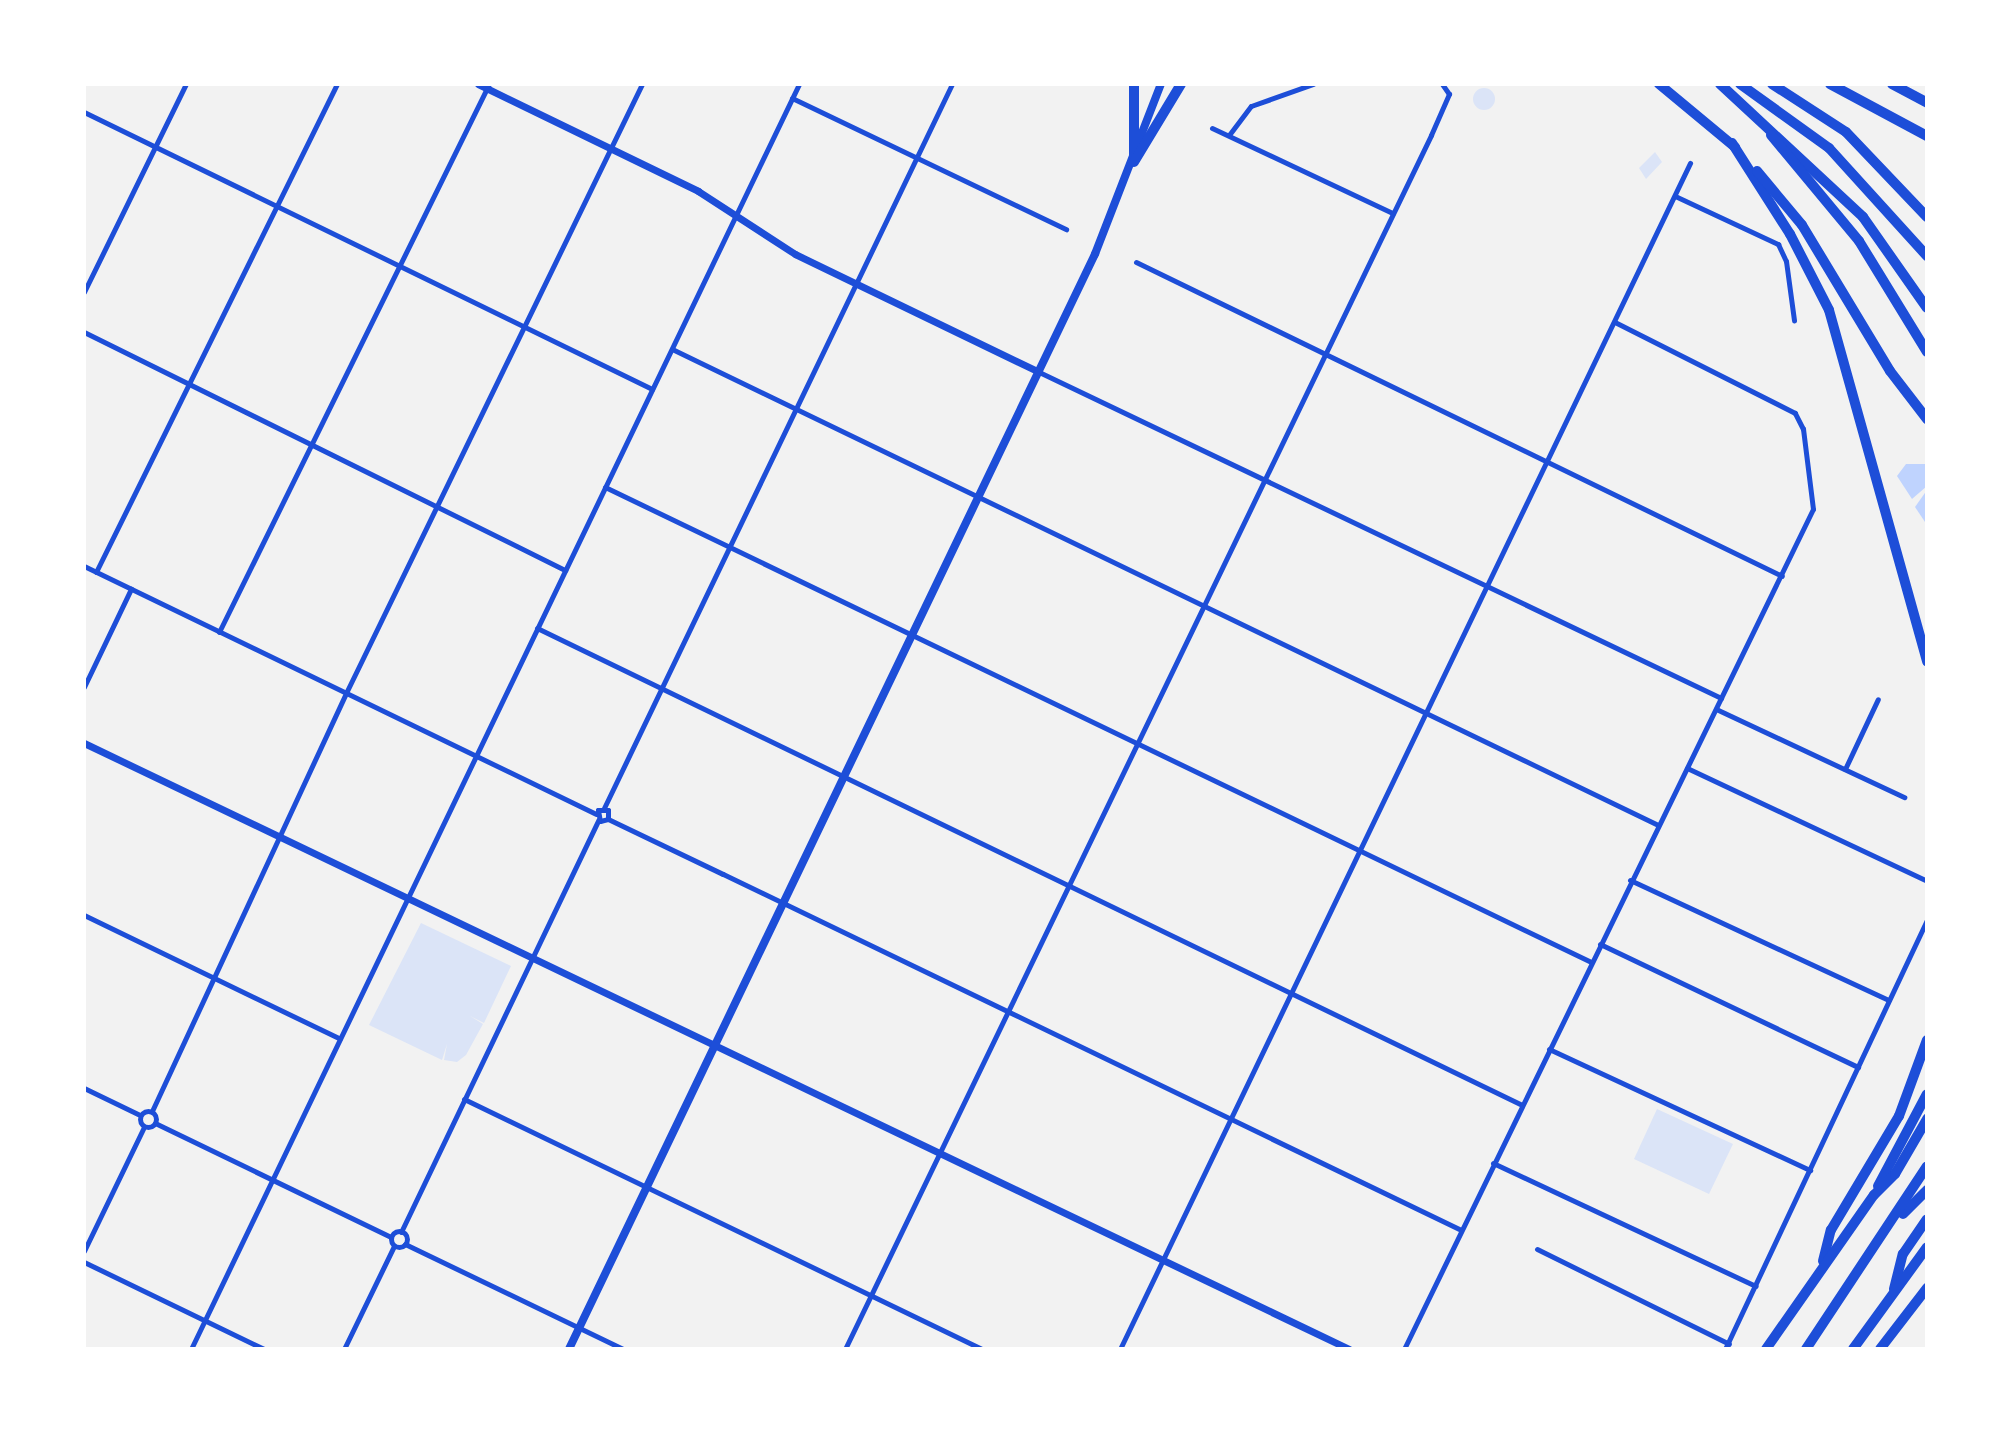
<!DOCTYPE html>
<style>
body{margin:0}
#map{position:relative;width:2011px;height:1433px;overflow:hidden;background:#f2f2f2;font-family:Overpass,sans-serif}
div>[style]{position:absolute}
.green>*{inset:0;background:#dbe4f7}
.round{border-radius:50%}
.water>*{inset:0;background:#bfd3fe}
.minor>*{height:5px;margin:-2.5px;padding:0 2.5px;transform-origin:2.5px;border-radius:2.5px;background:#1d4ed8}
.minor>.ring{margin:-2.5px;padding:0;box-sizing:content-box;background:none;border:5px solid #1d4ed8;border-radius:50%}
.tertiary>*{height:7px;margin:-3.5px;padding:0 3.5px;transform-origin:3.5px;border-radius:3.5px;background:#1d4ed8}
.primary>*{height:8px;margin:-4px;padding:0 4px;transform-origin:4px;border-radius:4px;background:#1d4ed8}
.motorway>*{height:10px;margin:-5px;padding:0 5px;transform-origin:5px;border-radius:5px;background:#1d4ed8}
span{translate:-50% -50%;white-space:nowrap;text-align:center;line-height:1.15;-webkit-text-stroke:7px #fff;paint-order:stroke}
.frame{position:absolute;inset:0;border:86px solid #fff;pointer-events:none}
</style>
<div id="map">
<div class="green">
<i class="round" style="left:1473px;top:88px;width:22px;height:22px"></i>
<i style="clip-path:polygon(1655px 152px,1662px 162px,1646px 179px,1639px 168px)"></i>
<i style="clip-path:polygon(421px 923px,511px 966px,484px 1023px,470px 1016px,483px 1024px,466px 1055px,457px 1062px,444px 1060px,447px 1044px,442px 1060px,369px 1025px)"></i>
<i style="clip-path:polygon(1657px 1109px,1733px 1144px,1709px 1194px,1634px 1159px)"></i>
</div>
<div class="water">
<i style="clip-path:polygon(1906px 464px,1927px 464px,1927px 486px,1912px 499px,1897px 476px)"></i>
<i style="clip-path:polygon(1927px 490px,1927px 525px,1915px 507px)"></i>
</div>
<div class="minor">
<i style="left:792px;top:98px;width:304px;rotate:25.6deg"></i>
<i style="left:84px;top:112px;width:632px;rotate:26deg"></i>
<i style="left:1212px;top:128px;width:200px;rotate:25.2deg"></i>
<i style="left:1229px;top:135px;width:36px;rotate:-53deg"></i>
<i style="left:1251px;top:106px;width:66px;rotate:-19.5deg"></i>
<i style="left:1675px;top:196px;width:114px;rotate:25deg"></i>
<i style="left:1778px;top:244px;width:19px;rotate:65deg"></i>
<i style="left:1786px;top:261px;width:60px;rotate:82.3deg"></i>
<i style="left:1136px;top:262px;width:718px;rotate:25.92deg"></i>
<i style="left:84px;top:292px;width:232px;rotate:-63.9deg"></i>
<i style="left:84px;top:332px;width:537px;rotate:26.33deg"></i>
<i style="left:672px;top:349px;width:1095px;rotate:25.77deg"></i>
<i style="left:1039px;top:372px;width:756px;rotate:25.55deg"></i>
<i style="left:605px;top:487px;width:1094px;rotate:25.72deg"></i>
<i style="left:84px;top:566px;width:569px;rotate:25.84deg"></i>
<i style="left:96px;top:572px;width:544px;rotate:-63.72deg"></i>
<i style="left:537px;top:628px;width:1094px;rotate:25.84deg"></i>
<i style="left:219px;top:632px;width:611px;rotate:-63.77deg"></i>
<i style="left:84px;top:687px;width:109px;rotate:-64.4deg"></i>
<i style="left:1716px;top:709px;width:208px;rotate:25.1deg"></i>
<i style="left:1687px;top:768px;width:265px;rotate:25.2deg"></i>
<i style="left:1845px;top:769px;width:77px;rotate:-64.8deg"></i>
<i style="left:604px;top:808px;width:803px;rotate:-64.33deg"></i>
<i style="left:608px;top:819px;width:9px;rotate:-90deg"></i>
<i style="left:608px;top:810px;width:10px;rotate:180deg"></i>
<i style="left:598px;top:810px;width:11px;rotate:80deg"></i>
<i style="left:600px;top:821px;width:8px;rotate:-14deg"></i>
<i style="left:608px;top:819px;width:127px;rotate:25.6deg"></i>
<i style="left:723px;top:874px;width:819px;rotate:25.75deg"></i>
<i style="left:1630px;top:880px;width:285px;rotate:24.9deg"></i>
<i style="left:84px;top:915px;width:284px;rotate:25.8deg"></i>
<i style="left:1600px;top:944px;width:286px;rotate:25.5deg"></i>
<i style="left:1549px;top:1049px;width:288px;rotate:24.9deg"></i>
<i style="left:84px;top:1088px;width:62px;rotate:25.7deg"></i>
<i style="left:464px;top:1099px;width:575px;rotate:25.76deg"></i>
<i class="ring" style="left:140px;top:1111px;width:11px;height:11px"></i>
<i style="left:152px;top:1111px;width:461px;rotate:-65.1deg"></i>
<i style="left:346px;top:693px;width:677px;rotate:-64.08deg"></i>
<i style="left:155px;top:1123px;width:262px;rotate:25.8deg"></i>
<i style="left:1493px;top:1163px;width:290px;rotate:25.1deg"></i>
<i class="ring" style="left:391px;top:1231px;width:11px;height:11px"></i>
<i style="left:401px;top:1232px;width:457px;rotate:-64.4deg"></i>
<i style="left:405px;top:1244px;width:242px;rotate:25.7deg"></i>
<i style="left:1537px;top:1249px;width:214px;rotate:26.3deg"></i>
<i style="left:84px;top:1251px;width:138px;rotate:-64.2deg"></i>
<i style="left:84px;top:1262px;width:200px;rotate:25.8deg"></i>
<i style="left:191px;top:1349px;width:1404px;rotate:-64.33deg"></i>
<i style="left:344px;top:1349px;width:114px;rotate:-64.1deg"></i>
<i style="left:845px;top:1349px;width:1348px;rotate:-64.23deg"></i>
<i style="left:1431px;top:135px;width:45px;rotate:-66.3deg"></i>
<i style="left:1449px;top:94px;width:12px;rotate:-125deg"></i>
<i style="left:1120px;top:1349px;width:1316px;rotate:-64.33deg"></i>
<i style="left:1404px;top:1349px;width:934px;rotate:-64.04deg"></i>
<i style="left:1813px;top:509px;width:81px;rotate:-97.1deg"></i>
<i style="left:1803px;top:429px;width:18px;rotate:-117deg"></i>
<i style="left:1795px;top:413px;width:202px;rotate:-153.2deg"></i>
<i style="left:1725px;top:1349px;width:475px;rotate:-64.8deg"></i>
</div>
<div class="tertiary">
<i style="left:478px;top:84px;width:245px;rotate:25.9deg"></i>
<i style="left:698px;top:191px;width:116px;rotate:33deg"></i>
<i style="left:795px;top:254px;width:271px;rotate:25.8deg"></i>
<i style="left:84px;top:743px;width:1403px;rotate:25.6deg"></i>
</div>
<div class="primary">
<i style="left:569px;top:1349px;width:1215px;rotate:-64.34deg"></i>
<i style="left:1095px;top:254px;width:182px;rotate:-68.8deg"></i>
</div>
<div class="motorway">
<i style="left:1659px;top:84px;width:99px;rotate:39.7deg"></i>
<i style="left:1720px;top:84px;width:195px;rotate:42.9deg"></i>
<i style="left:1863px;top:217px;width:111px;rotate:54.9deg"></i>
<i style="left:1740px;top:84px;width:110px;rotate:35.7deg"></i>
<i style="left:1829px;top:148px;width:146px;rotate:47.8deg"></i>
<i style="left:1772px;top:84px;width:88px;rotate:33deg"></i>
<i style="left:1846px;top:132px;width:117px;rotate:46.4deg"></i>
<i style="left:1830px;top:84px;width:110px;rotate:28.2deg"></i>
<i style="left:1892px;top:84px;width:40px;rotate:28deg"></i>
<i style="left:1771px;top:135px;width:138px;rotate:50.3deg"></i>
<i style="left:1859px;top:241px;width:130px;rotate:58.5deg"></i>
<i style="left:1732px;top:143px;width:108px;rotate:57.5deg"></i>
<i style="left:1790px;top:234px;width:85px;rotate:62.8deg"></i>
<i style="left:1829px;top:310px;width:365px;rotate:74.4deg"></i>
<i style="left:1134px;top:158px;width:74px;rotate:-90deg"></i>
<i style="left:1134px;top:162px;width:91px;rotate:-58.9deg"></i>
<i style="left:1757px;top:171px;width:70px;rotate:50.2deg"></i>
<i style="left:1802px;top:225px;width:170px;rotate:58.9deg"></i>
<i style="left:1890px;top:371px;width:61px;rotate:52.4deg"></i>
<i style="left:1878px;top:1186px;width:104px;rotate:-62deg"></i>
<i style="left:1903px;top:1214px;width:34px;rotate:-45deg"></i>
<i style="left:1823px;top:1261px;width:32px;rotate:-76deg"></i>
<i style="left:1831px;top:1230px;width:133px;rotate:-59.2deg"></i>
<i style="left:1899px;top:1116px;width:81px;rotate:-69.8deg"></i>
<i style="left:1894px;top:1289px;width:36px;rotate:-76deg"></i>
<i style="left:1903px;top:1254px;width:42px;rotate:-55.6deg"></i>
<i style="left:1766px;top:1349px;width:188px;rotate:-55deg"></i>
<i style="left:1874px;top:1195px;width:30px;rotate:-45deg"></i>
<i style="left:1895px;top:1174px;width:64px;rotate:-59.8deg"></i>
<i style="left:1806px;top:1349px;width:219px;rotate:-56.5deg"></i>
<i style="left:1853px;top:1349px;width:126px;rotate:-54deg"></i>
<i style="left:1880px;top:1349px;width:77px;rotate:-52.4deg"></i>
</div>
<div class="frame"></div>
</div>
